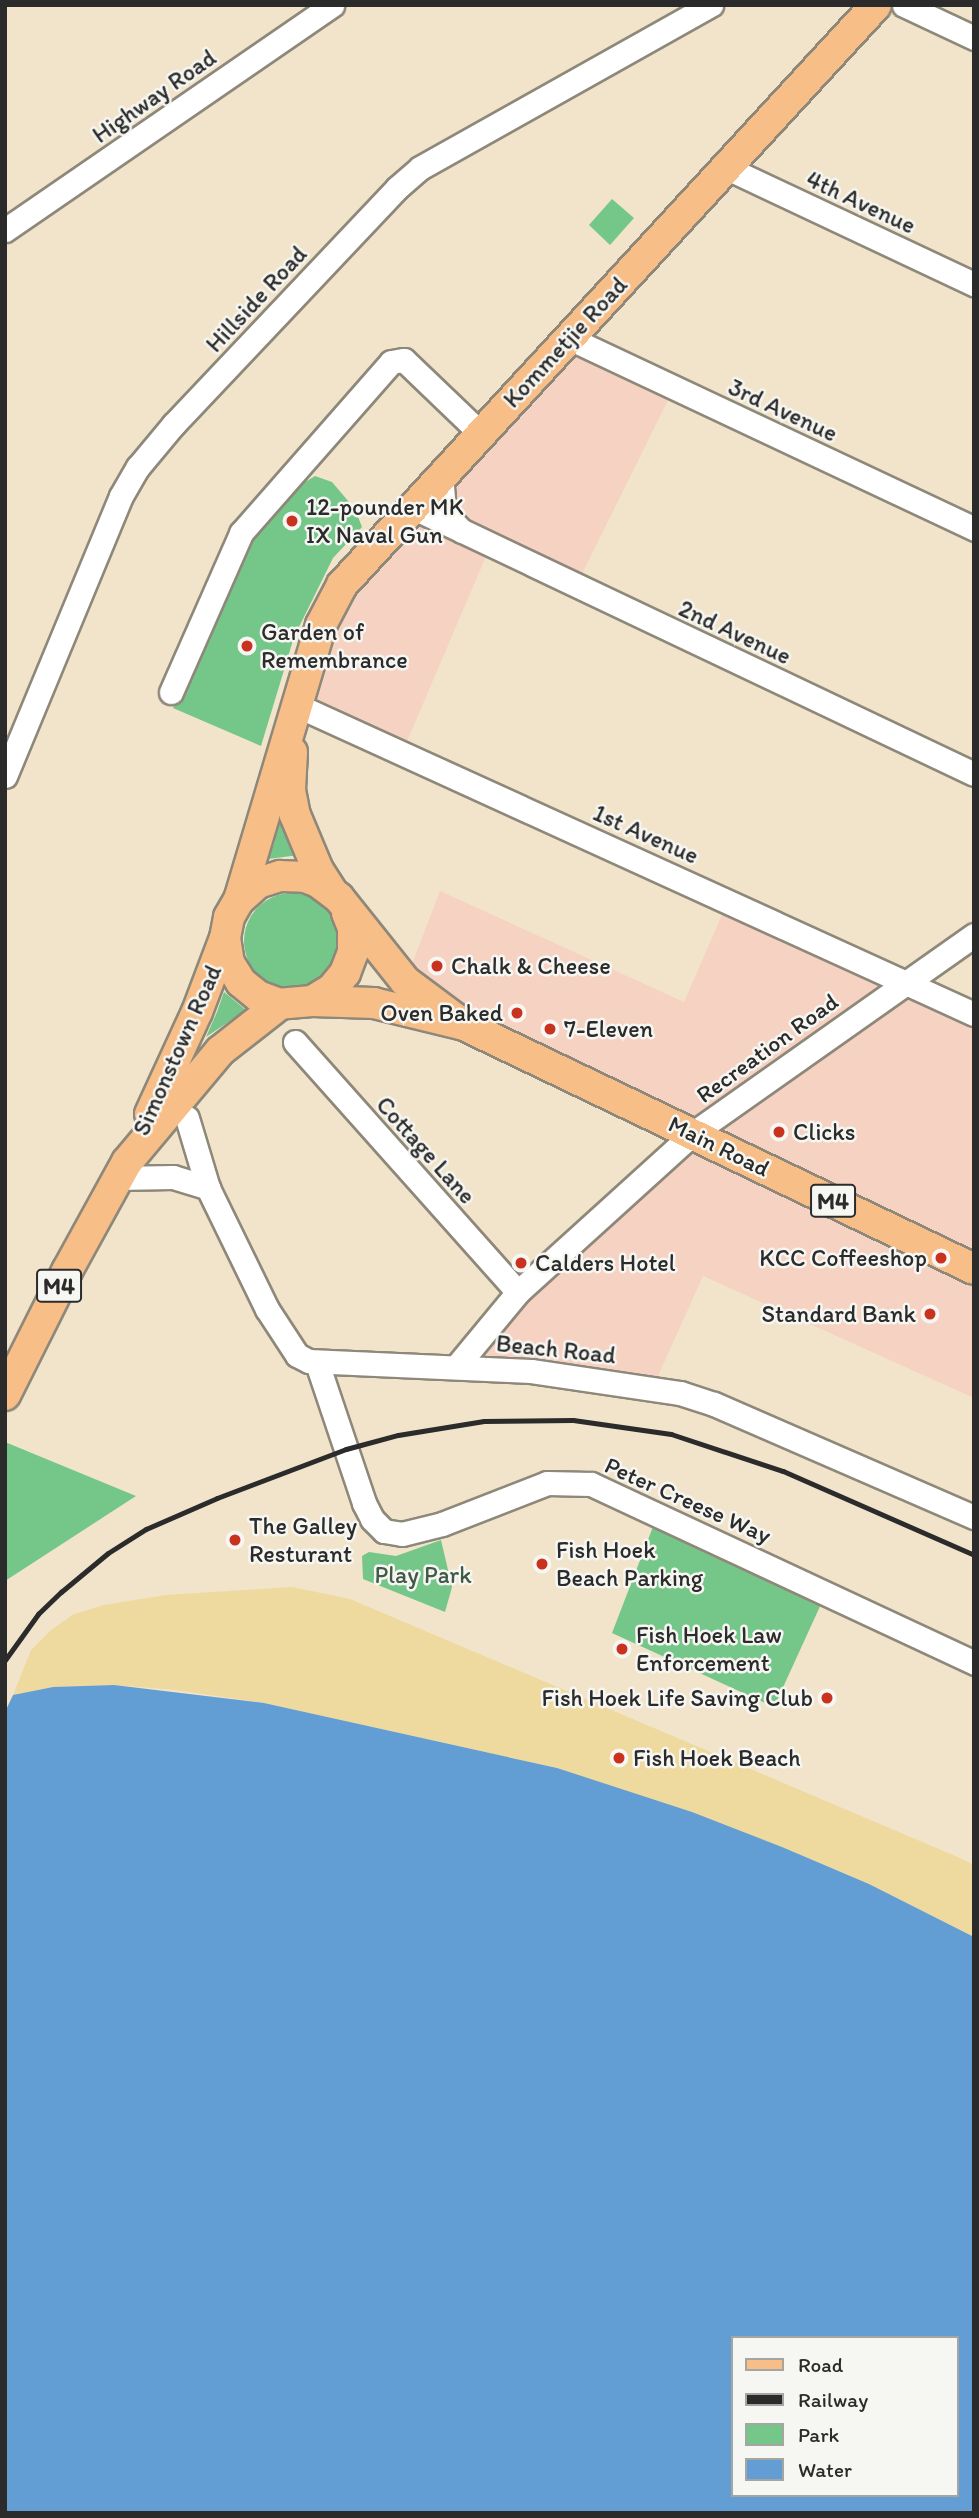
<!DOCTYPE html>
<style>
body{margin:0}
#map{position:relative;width:979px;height:2518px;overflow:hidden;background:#f1e4ca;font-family:Itim,sans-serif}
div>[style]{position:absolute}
.built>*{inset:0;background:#f6d2c3}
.green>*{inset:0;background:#75c789}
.round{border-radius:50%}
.sand>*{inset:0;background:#eeda9e}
.water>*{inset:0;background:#629ed3}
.roads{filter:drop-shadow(2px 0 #8e887a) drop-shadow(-2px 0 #8e887a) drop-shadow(0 2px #8e887a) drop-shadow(0 -2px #8e887a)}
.minor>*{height:23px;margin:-11.5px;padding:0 11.5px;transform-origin:11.5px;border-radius:11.5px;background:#fff}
.major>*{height:30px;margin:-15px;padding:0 15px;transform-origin:15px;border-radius:15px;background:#f7be88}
.rail>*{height:5px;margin:-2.5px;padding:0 2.5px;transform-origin:2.5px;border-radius:2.5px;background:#2b2b2b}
.dots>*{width:19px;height:19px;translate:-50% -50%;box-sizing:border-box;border:4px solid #f6f6f2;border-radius:50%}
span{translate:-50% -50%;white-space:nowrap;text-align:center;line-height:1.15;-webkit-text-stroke:5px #f6f6f2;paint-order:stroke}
.shield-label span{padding:2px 5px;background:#f6f6f2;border:2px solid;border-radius:5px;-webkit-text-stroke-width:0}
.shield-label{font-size:23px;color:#2b2b2b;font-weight:700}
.street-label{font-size:24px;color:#2b2b2b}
.poi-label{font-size:24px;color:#2b2b2b}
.left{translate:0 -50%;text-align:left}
.right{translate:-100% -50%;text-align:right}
.park-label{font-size:24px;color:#415a47}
.frame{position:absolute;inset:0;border:7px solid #2b2b2b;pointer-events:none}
.legend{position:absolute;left:731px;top:2336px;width:228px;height:161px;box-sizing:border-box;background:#f6f6f2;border:2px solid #a5a5a2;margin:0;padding:9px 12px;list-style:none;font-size:21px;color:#2b2b2b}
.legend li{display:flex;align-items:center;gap:14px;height:35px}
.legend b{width:35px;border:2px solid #a5a5a2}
</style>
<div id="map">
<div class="built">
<i style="clip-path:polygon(569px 338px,674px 388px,576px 586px,490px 547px,402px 753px,296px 705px,321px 625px)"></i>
<i style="clip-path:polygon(440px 891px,684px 1002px,728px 901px,974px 1014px,974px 1398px,703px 1276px,653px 1387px,456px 1367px,692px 1134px,405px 982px)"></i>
</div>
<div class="green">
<i style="clip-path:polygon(612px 199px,634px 218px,610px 245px,589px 225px)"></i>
<i style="clip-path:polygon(315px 476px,332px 482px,355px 509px,362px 527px,333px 558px,294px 637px,261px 746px,173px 708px,248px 540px,292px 490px)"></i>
<i style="clip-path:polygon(281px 807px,299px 855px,268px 859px,274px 844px)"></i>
<i class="round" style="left:244px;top:893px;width:96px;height:96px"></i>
<i style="clip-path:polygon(224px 992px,246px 1010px,206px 1037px,217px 1012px)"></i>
<i style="clip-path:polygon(5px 1442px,136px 1496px,5px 1581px)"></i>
<i style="clip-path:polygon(654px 1524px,822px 1602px,774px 1707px,612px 1633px)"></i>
<i style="clip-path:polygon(441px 1540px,452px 1587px,445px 1612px,363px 1579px,362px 1556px,369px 1552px,396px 1556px)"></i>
</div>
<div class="sand">
<i style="clip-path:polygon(292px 1587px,350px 1599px,960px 1858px,974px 1865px,974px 1937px,869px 1884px,782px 1847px,557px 1768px,264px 1703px,175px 1690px,114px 1685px,53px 1687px,13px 1695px,31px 1650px,51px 1630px,74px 1614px,104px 1605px,166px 1595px)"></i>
</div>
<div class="water">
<i style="clip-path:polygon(evenodd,114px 1685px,264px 1703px,557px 1768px,692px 1812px,782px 1847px,869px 1884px,974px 1937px,974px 2513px,5px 2513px,5px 1712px,13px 1695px,53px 1687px,114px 1685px,732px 2338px,956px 2338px,956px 2495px,732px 2495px,732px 2338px)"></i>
</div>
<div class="roads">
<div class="minor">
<i style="left:904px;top:5px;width:77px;rotate:25.2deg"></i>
<i style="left:725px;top:167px;width:275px;rotate:25.2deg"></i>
<i style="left:5px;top:230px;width:397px;rotate:-34.5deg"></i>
<i style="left:569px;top:338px;width:448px;rotate:25.2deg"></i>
<i style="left:441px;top:475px;width:37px;rotate:85deg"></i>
<i style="left:444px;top:512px;width:26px;rotate:47deg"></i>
<i style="left:412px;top:507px;width:622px;rotate:25.41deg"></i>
<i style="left:171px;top:692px;width:174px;rotate:-66.2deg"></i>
<i style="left:241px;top:533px;width:227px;rotate:-48.7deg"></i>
<i style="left:391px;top:362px;width:13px;rotate:-9deg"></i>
<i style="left:404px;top:360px;width:105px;rotate:43.8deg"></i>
<i style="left:296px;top:705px;width:745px;rotate:24.5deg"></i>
<i style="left:5px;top:776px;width:303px;rotate:-67.5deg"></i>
<i style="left:121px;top:496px;width:34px;rotate:-60deg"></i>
<i style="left:138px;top:467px;width:55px;rotate:-50.2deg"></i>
<i style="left:173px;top:425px;width:326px;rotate:-46.6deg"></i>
<i style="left:397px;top:188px;width:30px;rotate:-41deg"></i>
<i style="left:420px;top:168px;width:334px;rotate:-29.3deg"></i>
<i style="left:295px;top:1042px;width:335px;rotate:48.3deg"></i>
<i style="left:187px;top:1118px;width:73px;rotate:73.3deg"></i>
<i style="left:208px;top:1188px;width:135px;rotate:64deg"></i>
<i style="left:267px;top:1309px;width:55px;rotate:56.9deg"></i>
<i style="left:297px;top:1355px;width:13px;rotate:27deg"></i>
<i style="left:309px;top:1361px;width:222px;rotate:2.6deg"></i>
<i style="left:531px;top:1371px;width:151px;rotate:8.4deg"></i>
<i style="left:680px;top:1393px;width:36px;rotate:18deg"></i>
<i style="left:714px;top:1404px;width:283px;rotate:23.5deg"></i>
<i style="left:116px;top:1178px;width:57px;rotate:-1deg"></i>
<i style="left:173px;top:1177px;width:37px;rotate:17deg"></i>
<i style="left:317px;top:1363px;width:148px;rotate:71.4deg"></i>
<i style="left:364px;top:1503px;width:18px;rotate:63deg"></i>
<i style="left:372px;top:1519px;width:17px;rotate:45deg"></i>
<i style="left:384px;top:1531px;width:18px;rotate:9deg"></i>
<i style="left:402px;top:1534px;width:41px;rotate:-14deg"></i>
<i style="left:442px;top:1524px;width:113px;rotate:-21.3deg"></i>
<i style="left:547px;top:1483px;width:44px;rotate:1.3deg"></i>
<i style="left:591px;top:1484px;width:423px;rotate:25deg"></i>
<i style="left:456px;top:1367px;width:97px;rotate:-50.4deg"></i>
<i style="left:518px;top:1292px;width:235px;rotate:-42.2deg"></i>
<i style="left:692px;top:1134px;width:345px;rotate:-35.2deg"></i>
</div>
<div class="major">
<i style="left:292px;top:752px;width:38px;rotate:93deg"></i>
<i style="left:290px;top:790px;width:25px;rotate:79deg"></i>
<i style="left:295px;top:815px;width:60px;rotate:67.3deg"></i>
<i style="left:318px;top:870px;width:24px;rotate:57deg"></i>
<i style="left:239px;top:900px;width:287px;rotate:-73.4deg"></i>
<i style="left:321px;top:625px;width:45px;rotate:-62.3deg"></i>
<i style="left:342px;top:585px;width:788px;rotate:-47.36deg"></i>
<i style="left:312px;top:1001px;width:23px;rotate:-31deg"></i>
<i style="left:332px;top:989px;width:21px;rotate:-51deg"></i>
<i style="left:345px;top:973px;width:22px;rotate:-69deg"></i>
<i style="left:353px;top:952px;width:24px;rotate:-90deg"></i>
<i style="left:353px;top:928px;width:16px;rotate:-112deg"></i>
<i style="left:464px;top:1025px;width:93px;rotate:-166.3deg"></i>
<i style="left:374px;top:1003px;width:62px;rotate:-178.2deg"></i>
<i style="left:312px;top:1001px;width:32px;rotate:175deg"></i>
<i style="left:280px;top:1004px;width:23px;rotate:-160deg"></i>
<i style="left:258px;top:996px;width:22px;rotate:-141deg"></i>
<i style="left:241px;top:982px;width:22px;rotate:-122deg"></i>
<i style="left:229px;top:963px;width:25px;rotate:-99deg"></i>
<i style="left:225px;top:938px;width:21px;rotate:-79deg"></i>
<i style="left:229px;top:917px;width:20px;rotate:-60deg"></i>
<i style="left:239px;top:900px;width:25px;rotate:-42deg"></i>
<i style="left:258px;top:883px;width:23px;rotate:-18deg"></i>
<i style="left:280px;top:876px;width:25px;rotate:2deg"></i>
<i style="left:305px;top:877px;width:14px;rotate:21deg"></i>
<i style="left:318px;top:882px;width:26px;rotate:37deg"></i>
<i style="left:339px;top:898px;width:106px;rotate:51.5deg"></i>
<i style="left:405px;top:981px;width:74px;rotate:36.7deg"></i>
<i style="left:464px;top:1025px;width:565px;rotate:25.57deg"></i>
<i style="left:150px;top:1114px;width:112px;rotate:-65.3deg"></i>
<i style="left:197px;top:1012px;width:79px;rotate:-69.3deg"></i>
<i style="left:5px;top:1395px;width:139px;rotate:-63.4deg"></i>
<i style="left:67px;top:1271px;width:124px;rotate:-61.2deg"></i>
<i style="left:127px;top:1162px;width:145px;rotate:-50deg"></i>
<i style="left:220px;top:1051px;width:76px;rotate:-38.1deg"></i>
</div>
</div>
<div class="rail">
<i style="left:5px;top:1660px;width:57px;rotate:-54.3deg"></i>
<i style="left:38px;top:1614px;width:32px;rotate:-44deg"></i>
<i style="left:61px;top:1592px;width:61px;rotate:-39.7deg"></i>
<i style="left:108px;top:1553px;width:45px;rotate:-32.3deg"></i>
<i style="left:146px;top:1529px;width:77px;rotate:-23.6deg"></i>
<i style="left:217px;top:1498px;width:138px;rotate:-20.8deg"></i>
<i style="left:346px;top:1449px;width:54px;rotate:-15.1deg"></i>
<i style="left:398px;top:1435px;width:87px;rotate:-9.2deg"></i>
<i style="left:484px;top:1421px;width:89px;rotate:-0.6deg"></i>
<i style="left:573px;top:1420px;width:99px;rotate:8.1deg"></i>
<i style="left:671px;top:1434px;width:118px;rotate:18.3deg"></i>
<i style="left:783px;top:1471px;width:209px;rotate:23.7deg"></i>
</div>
<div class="dots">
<i style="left:292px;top:521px;background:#c8321e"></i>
<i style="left:247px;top:646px;background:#c8321e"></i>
<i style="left:437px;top:966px;background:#c8321e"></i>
<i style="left:517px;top:1013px;background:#c8321e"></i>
<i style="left:550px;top:1029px;background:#c8321e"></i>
<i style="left:779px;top:1132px;background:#c8321e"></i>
<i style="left:941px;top:1258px;background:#c8321e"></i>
<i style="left:521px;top:1263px;background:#c8321e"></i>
<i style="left:930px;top:1314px;background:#c8321e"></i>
<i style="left:235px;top:1540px;background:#c8321e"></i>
<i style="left:542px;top:1564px;background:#c8321e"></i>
<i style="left:622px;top:1649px;background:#c8321e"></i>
<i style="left:827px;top:1698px;background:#c8321e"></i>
<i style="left:619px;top:1758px;background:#c8321e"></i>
</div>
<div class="shield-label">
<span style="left:833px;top:1201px">M4</span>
<span style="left:59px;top:1286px">M4</span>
</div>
<div class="street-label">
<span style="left:154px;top:96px;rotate:-35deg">Highway Road</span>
<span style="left:861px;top:202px;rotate:25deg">4th Avenue</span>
<span style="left:256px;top:299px;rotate:-47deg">Hillside Road</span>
<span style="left:565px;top:342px;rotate:-47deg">Kommetjie Road</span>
<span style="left:783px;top:410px;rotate:25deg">3rd Avenue</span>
<span style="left:735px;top:632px;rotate:25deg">2nd Avenue</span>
<span style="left:646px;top:834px;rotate:24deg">1st Avenue</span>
<span style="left:767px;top:1048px;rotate:-36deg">Recreation Road</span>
<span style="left:177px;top:1050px;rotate:-66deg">Simonstown Road</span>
<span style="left:719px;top:1146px;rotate:26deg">Main Road</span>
<span style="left:426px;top:1150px;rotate:48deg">Cottage Lane</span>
<span style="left:556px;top:1349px;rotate:6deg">Beach Road</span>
<span style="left:688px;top:1500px;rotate:24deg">Peter Creese Way</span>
</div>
<div class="poi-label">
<span class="left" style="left:306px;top:521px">12-pounder MK<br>IX Naval Gun</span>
<span class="left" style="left:261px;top:646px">Garden of<br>Remembrance</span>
<span class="left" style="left:451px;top:966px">Chalk &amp; Cheese</span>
<span class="right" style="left:503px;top:1013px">Oven Baked</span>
<span class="left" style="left:564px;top:1029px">7-Eleven</span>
<span class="left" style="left:793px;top:1132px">Clicks</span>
<span class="right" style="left:927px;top:1258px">KCC Coffeeshop</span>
<span class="left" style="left:535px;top:1263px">Calders Hotel</span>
<span class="right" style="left:916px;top:1314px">Standard Bank</span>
<span class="left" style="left:249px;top:1540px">The Galley<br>Resturant</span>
<span class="left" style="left:556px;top:1564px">Fish Hoek<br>Beach Parking</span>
<span class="left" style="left:636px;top:1649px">Fish Hoek Law<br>Enforcement</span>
<span class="right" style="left:813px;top:1698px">Fish Hoek Life Saving Club</span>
<span class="left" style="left:633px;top:1758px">Fish Hoek Beach</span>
</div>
<div class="park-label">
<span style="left:423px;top:1575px">Play Park</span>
</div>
<div class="frame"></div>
<ul class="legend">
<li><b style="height:9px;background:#f7be88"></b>Road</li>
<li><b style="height:9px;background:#2b2b2b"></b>Railway</li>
<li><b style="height:19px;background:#75c789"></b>Park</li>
<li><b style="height:19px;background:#629ed3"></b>Water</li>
</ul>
</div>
